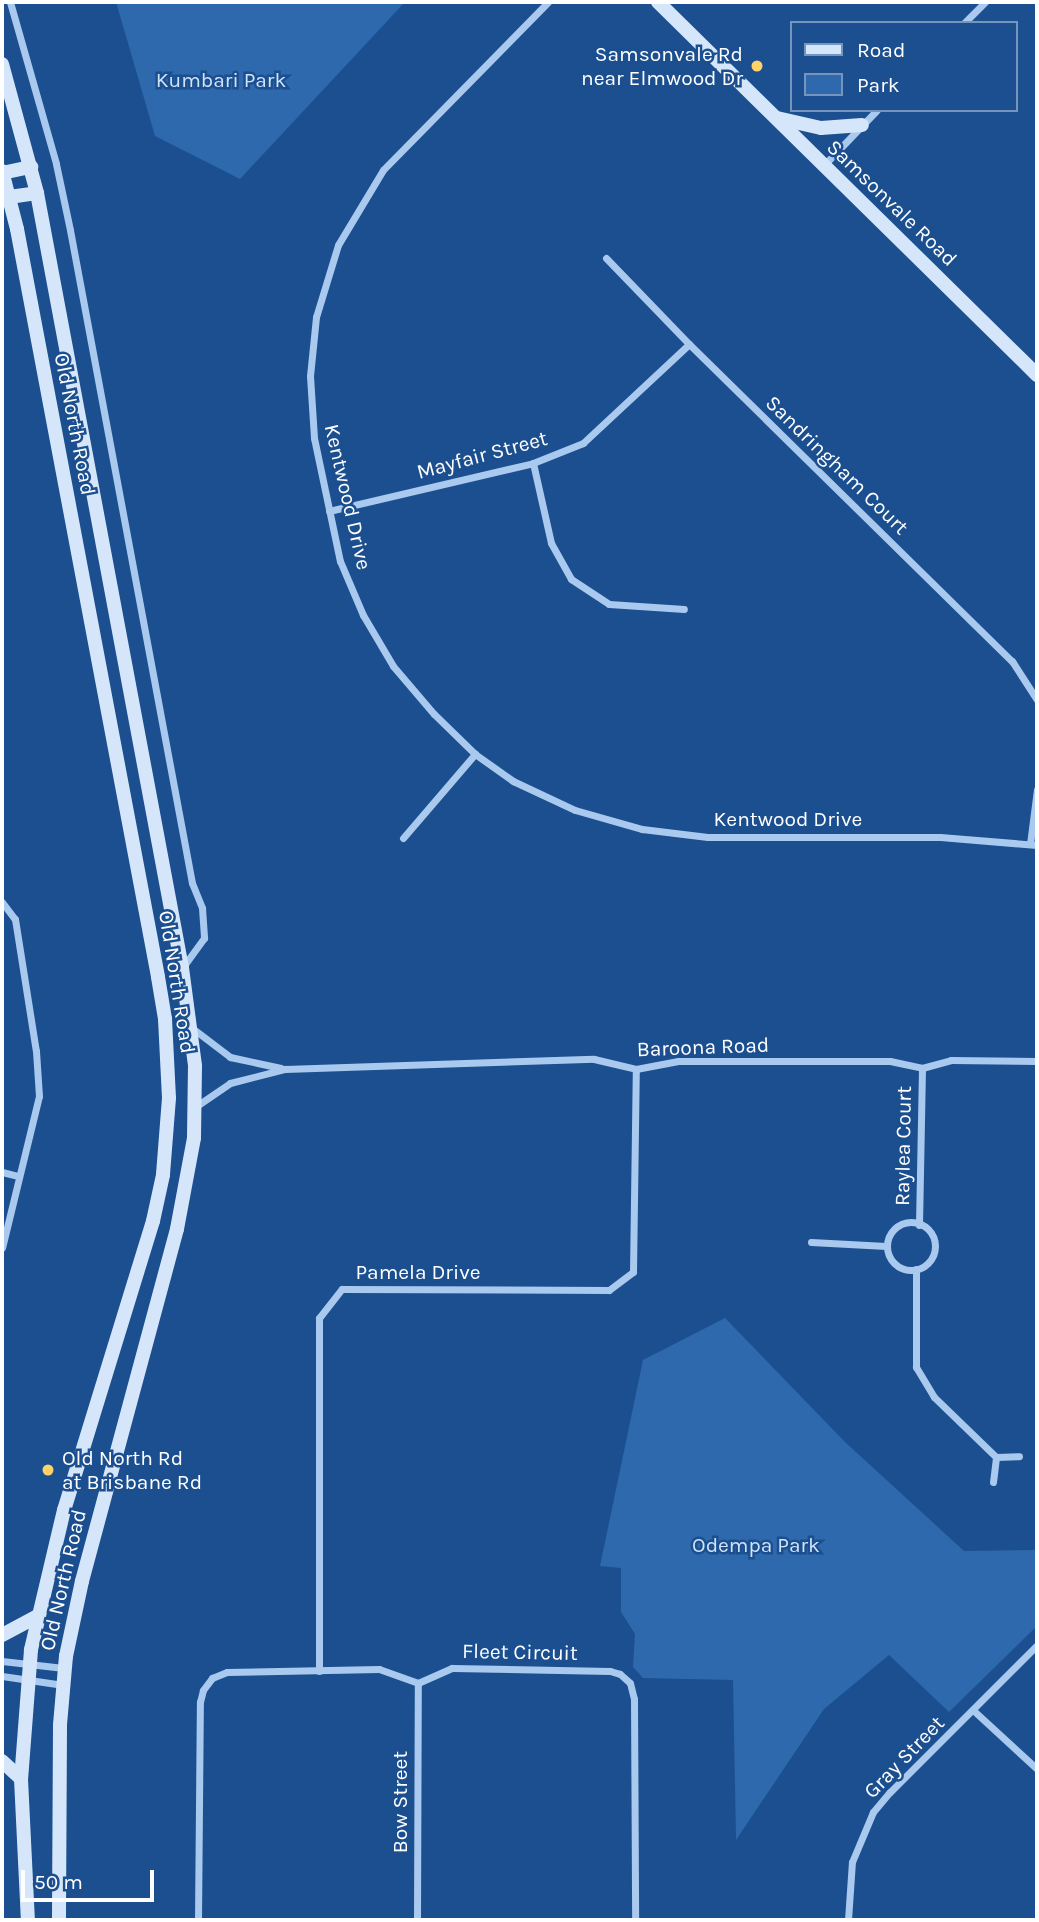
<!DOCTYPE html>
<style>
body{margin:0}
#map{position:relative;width:1039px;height:1922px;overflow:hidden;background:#1b4f8f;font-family:Karla,sans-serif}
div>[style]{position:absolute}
.green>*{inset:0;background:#2e69ad}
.street>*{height:7px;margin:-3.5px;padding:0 3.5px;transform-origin:3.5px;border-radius:3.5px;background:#a9c9ee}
.street>.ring{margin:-3.5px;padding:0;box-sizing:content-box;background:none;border:7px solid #a9c9ee;border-radius:50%}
.secondary>*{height:14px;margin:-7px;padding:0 7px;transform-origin:7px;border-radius:7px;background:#d6e6fa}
.dots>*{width:19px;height:19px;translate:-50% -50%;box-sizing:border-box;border:4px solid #1b4f8f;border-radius:50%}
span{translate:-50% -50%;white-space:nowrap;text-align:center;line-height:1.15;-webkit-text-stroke:5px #1b4f8f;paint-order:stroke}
.poi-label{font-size:21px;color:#fff}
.right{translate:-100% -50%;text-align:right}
.left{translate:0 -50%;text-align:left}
.park-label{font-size:21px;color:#cfe3fa}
.street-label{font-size:21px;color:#fff}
.frame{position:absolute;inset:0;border:4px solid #fff;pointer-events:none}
.legend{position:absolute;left:790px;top:21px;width:228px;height:91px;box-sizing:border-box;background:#1b4f8f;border:2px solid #7695bc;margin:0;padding:9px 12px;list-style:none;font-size:21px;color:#fff}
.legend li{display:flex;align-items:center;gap:14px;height:35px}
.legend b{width:35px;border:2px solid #7695bc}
.scale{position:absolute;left:21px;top:1870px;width:133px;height:32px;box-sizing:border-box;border:4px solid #fff;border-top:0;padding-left:9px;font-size:21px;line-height:24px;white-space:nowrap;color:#fff;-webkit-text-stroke:5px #1b4f8f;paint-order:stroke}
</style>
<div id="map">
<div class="green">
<i style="clip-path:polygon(116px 2px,405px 2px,240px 179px,155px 136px)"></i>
<i style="clip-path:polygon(725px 1318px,845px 1442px,964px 1551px,1037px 1550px,1037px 1626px,949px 1712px,889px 1655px,824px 1709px,736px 1840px,733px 1680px,643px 1678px,633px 1667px,635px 1634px,621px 1612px,621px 1568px,600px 1566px,643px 1360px)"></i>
</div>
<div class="street">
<i style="left:10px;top:2px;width:168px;rotate:74.1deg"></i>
<i style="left:56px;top:164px;width:67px;rotate:78deg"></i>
<i style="left:70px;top:230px;width:664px;rotate:79.42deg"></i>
<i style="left:192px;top:883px;width:27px;rotate:68deg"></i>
<i style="left:202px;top:908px;width:30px;rotate:86deg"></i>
<i style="left:204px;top:938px;width:36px;rotate:126deg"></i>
<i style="left:548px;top:2px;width:235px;rotate:134.5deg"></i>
<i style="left:383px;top:170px;width:87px;rotate:121deg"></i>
<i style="left:338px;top:245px;width:75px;rotate:107deg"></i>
<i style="left:316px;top:317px;width:59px;rotate:95.8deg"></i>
<i style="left:310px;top:376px;width:62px;rotate:86.3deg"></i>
<i style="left:314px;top:438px;width:126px;rotate:78.1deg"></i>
<i style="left:340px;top:561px;width:59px;rotate:66.9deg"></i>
<i style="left:363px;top:615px;width:59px;rotate:59.5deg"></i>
<i style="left:393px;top:666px;width:63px;rotate:49.5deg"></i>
<i style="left:434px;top:714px;width:57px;rotate:44.3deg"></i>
<i style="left:475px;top:754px;width:47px;rotate:35.4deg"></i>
<i style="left:513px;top:781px;width:68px;rotate:25.1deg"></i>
<i style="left:575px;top:810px;width:70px;rotate:15.8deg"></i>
<i style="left:642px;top:829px;width:66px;rotate:6.9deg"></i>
<i style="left:708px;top:837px;width:232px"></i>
<i style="left:940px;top:837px;width:97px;rotate:4.7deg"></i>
<i style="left:964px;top:23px;width:30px;rotate:-45deg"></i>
<i style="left:824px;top:165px;width:76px;rotate:-46.1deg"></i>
<i style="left:606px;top:258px;width:120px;rotate:46deg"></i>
<i style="left:689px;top:344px;width:453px;rotate:44.5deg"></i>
<i style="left:1012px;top:661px;width:46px;rotate:57.3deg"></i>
<i style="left:533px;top:463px;width:82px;rotate:77.3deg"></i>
<i style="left:551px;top:543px;width:41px;rotate:60.9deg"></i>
<i style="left:571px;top:579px;width:45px;rotate:33.3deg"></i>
<i style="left:609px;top:604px;width:75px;rotate:3.8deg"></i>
<i style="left:329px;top:511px;width:210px;rotate:-13.2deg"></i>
<i style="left:533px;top:463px;width:54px;rotate:-21.8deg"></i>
<i style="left:583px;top:443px;width:145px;rotate:-43deg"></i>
<i style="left:403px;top:838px;width:111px;rotate:-49.4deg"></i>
<i style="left:1030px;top:844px;width:55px;rotate:-82.7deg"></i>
<i style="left:2px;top:902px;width:21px;rotate:53deg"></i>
<i style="left:15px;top:919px;width:134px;rotate:81deg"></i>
<i style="left:36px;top:1051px;width:45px;rotate:86.2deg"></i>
<i style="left:39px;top:1096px;width:156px;rotate:103.7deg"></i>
<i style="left:192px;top:1028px;width:48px;rotate:37.3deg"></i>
<i style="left:230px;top:1057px;width:52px;rotate:12.2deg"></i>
<i style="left:195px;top:1107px;width:42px;rotate:-34.4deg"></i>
<i style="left:230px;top:1083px;width:57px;rotate:-14.3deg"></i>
<i style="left:285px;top:1069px;width:309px;rotate:-1.9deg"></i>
<i style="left:594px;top:1059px;width:43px;rotate:13.4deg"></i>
<i style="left:636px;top:1069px;width:43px;rotate:-10.8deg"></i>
<i style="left:678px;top:1061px;width:212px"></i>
<i style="left:890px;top:1061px;width:33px;rotate:12deg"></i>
<i style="left:922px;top:1068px;width:30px;rotate:-15deg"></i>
<i style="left:951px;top:1060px;width:86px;rotate:0.7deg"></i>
<i style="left:2px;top:1172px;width:16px;rotate:14deg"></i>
<i class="ring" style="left:887px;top:1222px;width:41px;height:41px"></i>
<i style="left:919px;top:1225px;width:157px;rotate:-88.9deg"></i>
<i style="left:811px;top:1242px;width:75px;rotate:3.1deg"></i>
<i style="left:916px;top:1269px;width:98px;rotate:90deg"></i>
<i style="left:916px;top:1367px;width:35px;rotate:59deg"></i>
<i style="left:934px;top:1397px;width:86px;rotate:44.1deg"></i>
<i style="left:993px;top:1482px;width:25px;rotate:-83deg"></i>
<i style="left:996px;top:1457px;width:23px;rotate:-2deg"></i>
<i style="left:2px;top:1661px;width:62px;rotate:6.4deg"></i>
<i style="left:319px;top:1671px;width:353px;rotate:-90deg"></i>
<i style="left:319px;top:1318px;width:37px;rotate:-52deg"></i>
<i style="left:342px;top:1289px;width:267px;rotate:0.2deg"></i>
<i style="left:609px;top:1290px;width:30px;rotate:-37deg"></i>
<i style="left:633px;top:1272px;width:203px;rotate:-89.2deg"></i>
<i style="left:2px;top:1676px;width:62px;rotate:8.4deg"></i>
<i style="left:974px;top:1711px;width:86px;rotate:42.6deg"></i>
<i style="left:198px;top:1920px;width:218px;rotate:-89.5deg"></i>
<i style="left:200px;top:1702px;width:12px;rotate:-76deg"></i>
<i style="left:203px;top:1690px;width:15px;rotate:-53deg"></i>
<i style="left:212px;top:1678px;width:16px;rotate:-22deg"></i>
<i style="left:227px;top:1672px;width:152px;rotate:-1.1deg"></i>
<i style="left:379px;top:1669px;width:41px;rotate:19.7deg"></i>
<i style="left:418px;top:1683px;width:37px;rotate:-24deg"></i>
<i style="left:452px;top:1668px;width:158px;rotate:1.1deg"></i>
<i style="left:610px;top:1671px;width:10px;rotate:17deg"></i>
<i style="left:620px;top:1674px;width:13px;rotate:42deg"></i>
<i style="left:630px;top:1683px;width:16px;rotate:76deg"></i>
<i style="left:634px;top:1699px;width:221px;rotate:89.7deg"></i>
<i style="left:417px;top:1920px;width:237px;rotate:-89.8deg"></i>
<i style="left:848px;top:1920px;width:58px;rotate:-86.1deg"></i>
<i style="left:852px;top:1862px;width:54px;rotate:-67.2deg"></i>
<i style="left:873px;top:1812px;width:26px;rotate:-50deg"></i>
<i style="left:890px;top:1792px;width:208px;rotate:-45deg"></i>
</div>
<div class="secondary">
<i style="left:658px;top:2px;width:532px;rotate:44.54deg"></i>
<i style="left:2px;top:64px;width:134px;rotate:74.8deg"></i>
<i style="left:37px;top:193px;width:788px;rotate:79.4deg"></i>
<i style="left:182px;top:968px;width:99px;rotate:82.4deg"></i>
<i style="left:195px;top:1066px;width:72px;rotate:90.8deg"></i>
<i style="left:194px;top:1138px;width:93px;rotate:100.6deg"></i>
<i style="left:177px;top:1229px;width:365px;rotate:105.1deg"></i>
<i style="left:82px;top:1581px;width:77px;rotate:102deg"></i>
<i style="left:66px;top:1656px;width:69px;rotate:95deg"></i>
<i style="left:60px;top:1725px;width:195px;rotate:90.3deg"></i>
<i style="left:777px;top:118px;width:45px;rotate:12.8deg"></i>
<i style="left:821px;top:128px;width:41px;rotate:-4.2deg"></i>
<i style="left:2px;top:171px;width:60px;rotate:75.5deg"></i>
<i style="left:17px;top:229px;width:761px;rotate:79.32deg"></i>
<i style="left:158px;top:977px;width:43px;rotate:80.5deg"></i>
<i style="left:165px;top:1019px;width:79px;rotate:87.1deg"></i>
<i style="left:169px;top:1098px;width:77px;rotate:94.5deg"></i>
<i style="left:163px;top:1175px;width:47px;rotate:102.3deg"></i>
<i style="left:153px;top:1221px;width:302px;rotate:107.1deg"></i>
<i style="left:64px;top:1510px;width:144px;rotate:103.3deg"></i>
<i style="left:31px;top:1650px;width:129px;rotate:94.4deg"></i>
<i style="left:21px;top:1779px;width:141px;rotate:87.2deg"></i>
<i style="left:2px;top:173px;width:30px;rotate:-12deg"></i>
<i style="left:2px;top:198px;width:35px;rotate:-8deg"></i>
<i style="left:2px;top:1635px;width:40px;rotate:-28deg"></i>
<i style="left:2px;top:1761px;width:26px;rotate:43deg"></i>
</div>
<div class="dots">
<i style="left:757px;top:66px;background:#ffd166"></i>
<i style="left:48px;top:1470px;background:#ffd166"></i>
</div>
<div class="poi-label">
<span class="right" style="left:743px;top:66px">Samsonvale Rd<br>near Elmwood Dr</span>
<span class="left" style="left:62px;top:1470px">Old North Rd<br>at Brisbane Rd</span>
</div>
<div class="park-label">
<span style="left:221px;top:80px">Kumbari Park</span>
<span style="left:756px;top:1545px">Odempa Park</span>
</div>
<div class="street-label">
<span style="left:892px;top:203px;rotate:44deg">Samsonvale Road</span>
<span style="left:75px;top:424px;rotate:79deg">Old North Road</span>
<span style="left:482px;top:455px;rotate:-15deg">Mayfair Street</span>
<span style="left:837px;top:465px;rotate:44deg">Sandringham Court</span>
<span style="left:348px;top:497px;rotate:77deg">Kentwood Drive</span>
<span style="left:788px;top:819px">Kentwood Drive</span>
<span style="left:177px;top:982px;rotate:81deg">Old North Road</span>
<span style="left:703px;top:1047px;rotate:-2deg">Baroona Road</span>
<span style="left:903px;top:1146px;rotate:-89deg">Raylea Court</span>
<span style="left:418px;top:1272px">Pamela Drive</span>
<span style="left:63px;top:1580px;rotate:-77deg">Old North Road</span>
<span style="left:520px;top:1652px;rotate:1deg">Fleet Circuit</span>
<span style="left:904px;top:1757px;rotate:-46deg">Gray Street</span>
<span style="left:400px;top:1802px;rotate:-90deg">Bow Street</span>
</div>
<div class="frame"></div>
<ul class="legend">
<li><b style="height:9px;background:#d6e6fa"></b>Road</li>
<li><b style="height:19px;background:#2e69ad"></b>Park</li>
</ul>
<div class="scale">50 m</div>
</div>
